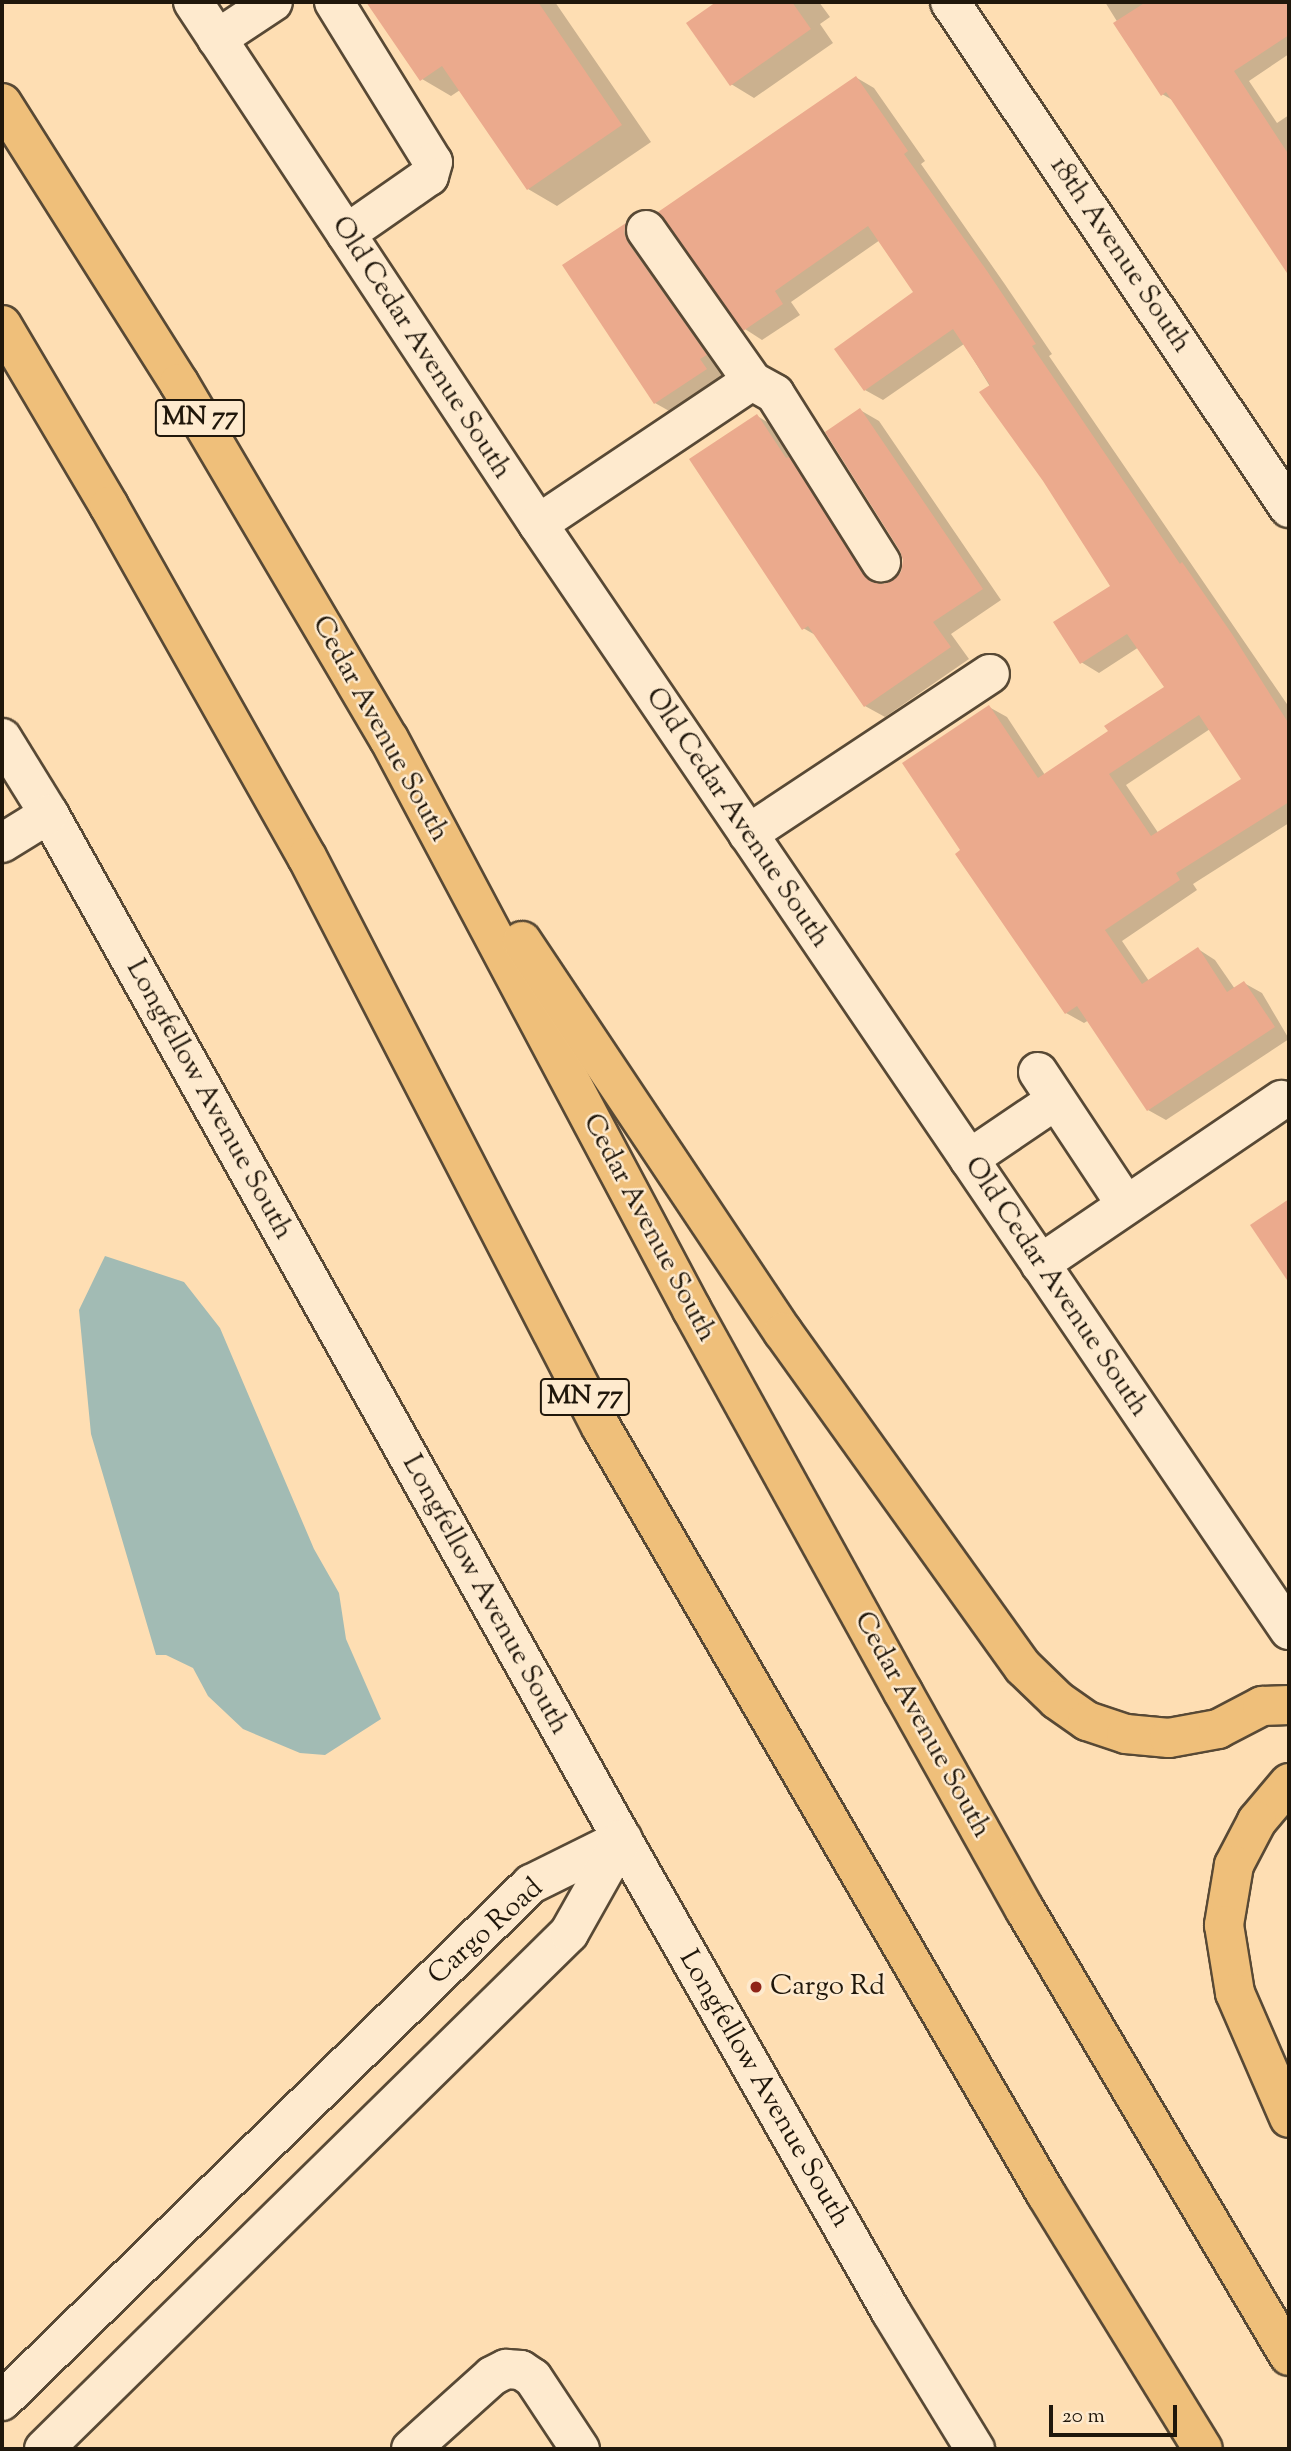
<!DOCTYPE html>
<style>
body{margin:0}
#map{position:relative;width:1291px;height:2451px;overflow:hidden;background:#fedeb3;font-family:"Sorts Mill Goudy",serif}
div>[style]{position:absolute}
.water>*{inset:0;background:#a2bbb4}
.shadow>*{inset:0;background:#0003}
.building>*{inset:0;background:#ebaa8d}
.roads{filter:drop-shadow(2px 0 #584935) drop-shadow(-2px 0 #584935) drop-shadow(0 2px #584935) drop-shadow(0 -2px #584935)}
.minor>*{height:38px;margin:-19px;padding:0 19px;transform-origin:19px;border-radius:19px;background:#feeace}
.highway>*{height:38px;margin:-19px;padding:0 19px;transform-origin:19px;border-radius:19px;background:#efbf7a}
.dots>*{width:19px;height:19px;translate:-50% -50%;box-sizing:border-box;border:4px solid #feeace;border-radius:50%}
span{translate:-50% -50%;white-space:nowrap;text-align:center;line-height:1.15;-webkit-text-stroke:5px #feeace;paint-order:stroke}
.shield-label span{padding:2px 5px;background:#feeace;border:2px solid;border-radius:5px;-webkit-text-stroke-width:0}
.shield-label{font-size:26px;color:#20170b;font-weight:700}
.street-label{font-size:28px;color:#20170b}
.poi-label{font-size:28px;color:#20170b}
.left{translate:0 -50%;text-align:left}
.frame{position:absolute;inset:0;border:4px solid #20170b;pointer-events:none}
.scale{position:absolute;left:1049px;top:2405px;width:128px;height:32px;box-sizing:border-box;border:4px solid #20170b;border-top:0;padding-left:9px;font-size:21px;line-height:24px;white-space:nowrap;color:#20170b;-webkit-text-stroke:5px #feeace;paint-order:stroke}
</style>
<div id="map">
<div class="water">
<i style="clip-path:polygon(105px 1256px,184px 1282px,220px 1328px,314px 1549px,339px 1593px,346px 1639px,381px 1719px,325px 1755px,300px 1753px,243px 1729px,208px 1696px,193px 1668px,166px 1655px,156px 1655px,91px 1434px,79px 1310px)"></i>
</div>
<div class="shadow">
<i style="clip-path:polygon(368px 2px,555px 2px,651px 142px,557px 206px,528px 189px,460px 90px,451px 96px,422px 79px)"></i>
<i style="clip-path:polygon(719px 2px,819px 2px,830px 17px,820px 24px,833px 43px,754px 98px,731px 84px,688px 23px)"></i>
<i style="clip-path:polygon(1105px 2px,1181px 2px,1192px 18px,1217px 2px,1289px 2px,1289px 54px,1249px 81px,1277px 123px,1289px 115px,1289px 273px,1174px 101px,1162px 94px)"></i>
<i style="clip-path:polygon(evenodd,857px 78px,874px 88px,925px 161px,921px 164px,1004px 283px,1052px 354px,1049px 356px,1289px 707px,1289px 823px,1193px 884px,1197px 890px,1122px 941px,1149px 981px,1198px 949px,1215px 960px,1235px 989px,1244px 983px,1262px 993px,1289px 1039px,1166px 1120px,1148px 1110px,1089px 1020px,1084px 1023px,1066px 1013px,962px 851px,989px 707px,1007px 717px,1045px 775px,1110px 732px,1167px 687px,1139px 647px,1099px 673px,1081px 662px,1112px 586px,964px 344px,883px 400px,865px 390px,916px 293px,880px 240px,791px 302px,800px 315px,762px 340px,745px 329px,857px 78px,1210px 729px,1243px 780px,1159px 834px,1126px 785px,1210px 729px)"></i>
<i style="clip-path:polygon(626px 225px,648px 238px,728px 368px,722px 372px,729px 382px,678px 416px,655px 403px,565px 265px)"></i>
<i style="clip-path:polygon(860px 410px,879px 421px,1001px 600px,951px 634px,969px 659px,885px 717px,865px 706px,817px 636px,803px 628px,757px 416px,776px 427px,808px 470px,881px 585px,894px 582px,902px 572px,905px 560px)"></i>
</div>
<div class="building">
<i style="clip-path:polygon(366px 2px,538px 2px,622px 125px,527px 190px,442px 66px,420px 81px)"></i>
<i style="clip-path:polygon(716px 2px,792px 2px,811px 29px,730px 86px,686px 23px)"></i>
<i style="clip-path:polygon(1146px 2px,1289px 2px,1289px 35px,1234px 71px,1289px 155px,1289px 276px,1166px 92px,1161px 96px,1113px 23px)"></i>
<i style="clip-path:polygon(evenodd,856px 76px,908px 151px,904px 154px,987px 271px,1036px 344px,1032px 346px,1180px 564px,1182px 562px,1232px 634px,1289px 724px,1289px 802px,1176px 873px,1180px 880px,1105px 930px,1142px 984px,1198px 947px,1227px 992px,1244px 981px,1275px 1027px,1147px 1111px,1077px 1006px,1065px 1014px,955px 854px,960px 850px,902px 763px,989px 705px,1038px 778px,1108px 731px,1104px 726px,1164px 687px,1127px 634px,1080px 664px,1053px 622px,1110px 586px,1043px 481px,979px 392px,990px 385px,953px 329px,864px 391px,834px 349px,913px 292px,868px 226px,775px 291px,783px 304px,743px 331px,658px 212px,856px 76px,1199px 715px,1241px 779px,1151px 836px,1109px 774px,1199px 715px)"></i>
<i style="clip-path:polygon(626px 223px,624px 233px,628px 243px,707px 355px,700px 359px,707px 369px,654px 404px,562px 265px)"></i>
<i style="clip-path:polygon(860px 408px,983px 589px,933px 622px,951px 647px,864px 707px,808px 626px,802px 630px,689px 459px,757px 414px,786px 458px,789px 457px,863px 574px,871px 582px,883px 584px,893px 580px,901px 572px,903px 560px,900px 551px,825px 432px)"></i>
<i style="clip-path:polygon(1289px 1199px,1289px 1283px,1250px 1225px)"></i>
</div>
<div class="roads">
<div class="minor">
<i style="left:193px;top:2px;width:626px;rotate:56.54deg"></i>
<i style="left:538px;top:524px;width:1337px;rotate:55.82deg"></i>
<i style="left:334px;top:2px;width:188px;rotate:58.3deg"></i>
<i style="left:433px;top:162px;width:15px;rotate:106deg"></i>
<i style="left:429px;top:176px;width:101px;rotate:145.1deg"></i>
<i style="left:950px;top:2px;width:609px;rotate:56.18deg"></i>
<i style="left:217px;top:39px;width:67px;rotate:-33.5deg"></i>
<i style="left:646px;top:230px;width:184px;rotate:54.9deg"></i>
<i style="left:752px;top:381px;width:26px;rotate:29deg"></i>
<i style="left:775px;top:394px;width:199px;rotate:57.8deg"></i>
<i style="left:538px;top:524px;width:257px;rotate:-33.8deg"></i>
<i style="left:2px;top:738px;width:89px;rotate:58.3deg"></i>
<i style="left:49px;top:814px;width:1174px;rotate:60.79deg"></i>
<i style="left:622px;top:1839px;width:544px;rotate:60.37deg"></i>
<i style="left:891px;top:2312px;width:161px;rotate:58.5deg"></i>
<i style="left:748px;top:834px;width:290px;rotate:-33.5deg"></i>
<i style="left:2px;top:843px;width:55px;rotate:-31.7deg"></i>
<i style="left:1038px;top:1072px;width:159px;rotate:56.5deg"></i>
<i style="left:969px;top:1159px;width:105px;rotate:-34.1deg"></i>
<i style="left:1040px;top:1264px;width:292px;rotate:-34.2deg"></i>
<i style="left:2px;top:2401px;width:740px;rotate:-44.34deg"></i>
<i style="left:531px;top:1884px;width:102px;rotate:-26.3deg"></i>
<i style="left:44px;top:2449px;width:736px;rotate:-44.5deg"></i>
<i style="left:569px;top:1933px;width:108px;rotate:-60.6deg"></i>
<i style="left:411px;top:2449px;width:109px;rotate:-42deg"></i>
<i style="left:492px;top:2376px;width:16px;rotate:-27deg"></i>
<i style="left:506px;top:2369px;width:15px;rotate:4deg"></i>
<i style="left:521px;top:2370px;width:14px;rotate:34deg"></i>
<i style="left:533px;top:2378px;width:85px;rotate:56.5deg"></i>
</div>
<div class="highway">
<i style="left:2px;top:103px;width:331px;rotate:57.7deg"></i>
<i style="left:179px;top:383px;width:413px;rotate:59.5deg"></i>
<i style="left:389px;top:739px;width:646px;rotate:62.05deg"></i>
<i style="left:692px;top:1310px;width:436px;rotate:61.1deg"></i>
<i style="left:903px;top:1692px;width:250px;rotate:60.8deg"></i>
<i style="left:1025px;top:1910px;width:518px;rotate:59.38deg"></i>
<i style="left:2px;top:325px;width:210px;rotate:59.4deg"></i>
<i style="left:109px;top:506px;width:403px;rotate:60.6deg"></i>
<i style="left:307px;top:857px;width:641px;rotate:62.72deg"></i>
<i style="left:601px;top:1427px;width:887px;rotate:59.88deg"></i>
<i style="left:1046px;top:2194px;width:299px;rotate:58.4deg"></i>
<i style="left:522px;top:941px;width:470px;rotate:56.3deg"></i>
<i style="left:783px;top:1332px;width:412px;rotate:54.4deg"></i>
<i style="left:1023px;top:1667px;width:47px;rotate:44.1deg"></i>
<i style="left:1057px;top:1700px;width:37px;rotate:35deg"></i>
<i style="left:1087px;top:1721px;width:41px;rotate:18.4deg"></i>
<i style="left:1126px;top:1734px;width:43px;rotate:5.3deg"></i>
<i style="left:1169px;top:1738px;width:50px;rotate:-10.4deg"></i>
<i style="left:1218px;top:1729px;width:50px;rotate:-27.6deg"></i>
<i style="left:1262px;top:1706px;width:27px;rotate:-2deg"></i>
<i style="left:1289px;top:1783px;width:50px;rotate:130.1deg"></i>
<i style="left:1257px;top:1821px;width:50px;rotate:117.6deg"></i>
<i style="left:1234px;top:1865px;width:61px;rotate:99.5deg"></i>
<i style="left:1224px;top:1925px;width:69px;rotate:80.8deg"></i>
<i style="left:1235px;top:1993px;width:136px;rotate:66.6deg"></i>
</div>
</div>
<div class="dots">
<i style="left:756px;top:1987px;background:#8f2418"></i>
</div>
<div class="shield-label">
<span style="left:200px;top:418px">MN 77</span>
<span style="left:585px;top:1397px">MN 77</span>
</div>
<div class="street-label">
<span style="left:1120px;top:255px;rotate:56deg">18th Avenue South</span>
<span style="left:421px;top:348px;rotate:57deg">Old Cedar Avenue South</span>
<span style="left:380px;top:729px;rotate:61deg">Cedar Avenue South</span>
<span style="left:737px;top:818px;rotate:56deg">Old Cedar Avenue South</span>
<span style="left:209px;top:1100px;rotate:61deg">Longfellow Avenue South</span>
<span style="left:649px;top:1228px;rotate:62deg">Cedar Avenue South</span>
<span style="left:1056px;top:1287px;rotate:56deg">Old Cedar Avenue South</span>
<span style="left:485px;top:1595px;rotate:61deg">Longfellow Avenue South</span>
<span style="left:922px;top:1725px;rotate:61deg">Cedar Avenue South</span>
<span style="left:486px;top:1932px;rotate:-42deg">Cargo Road</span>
<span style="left:764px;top:2089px;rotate:60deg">Longfellow Avenue South</span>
</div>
<div class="poi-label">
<span class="left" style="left:770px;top:1987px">Cargo Rd</span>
</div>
<div class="frame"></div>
<div class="scale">20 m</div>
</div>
